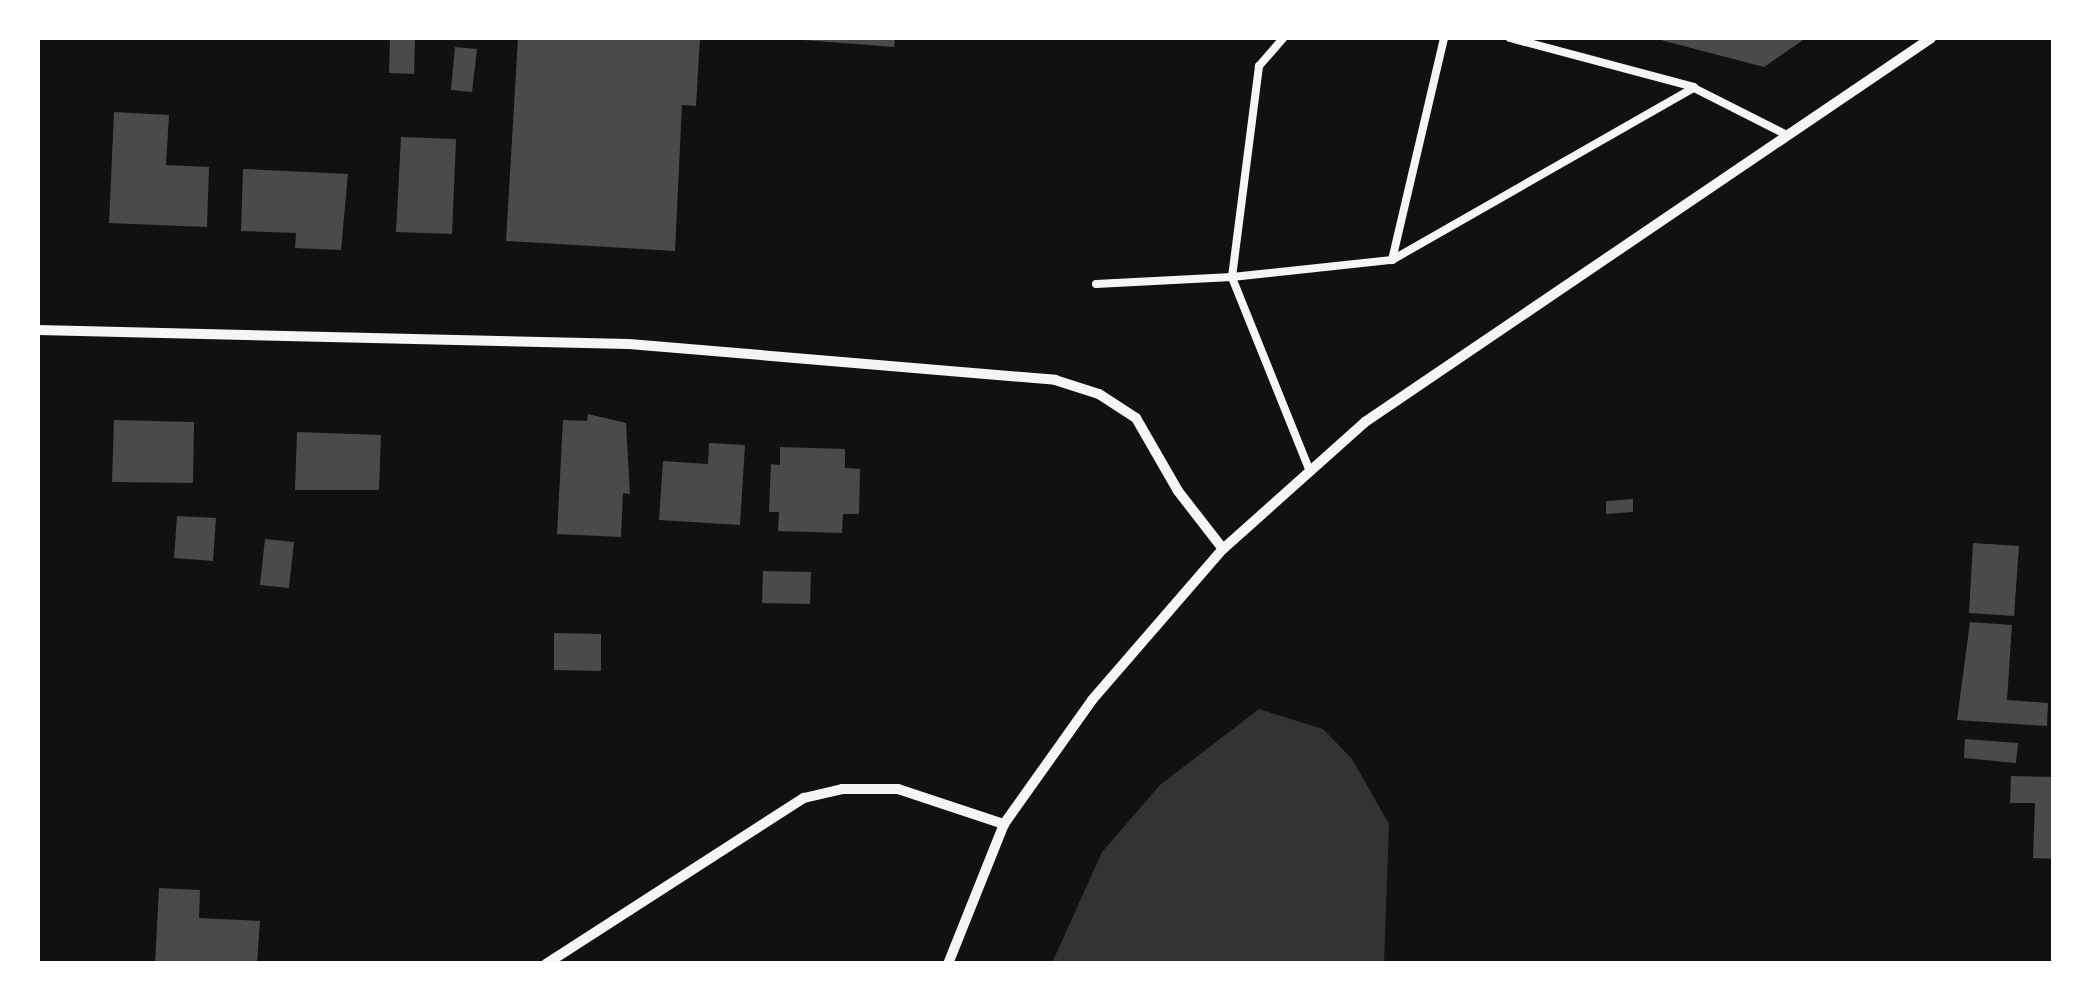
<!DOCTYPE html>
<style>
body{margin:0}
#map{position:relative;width:2091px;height:1001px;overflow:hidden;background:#111;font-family:Mulish,sans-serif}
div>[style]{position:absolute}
.water>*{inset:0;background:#333}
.building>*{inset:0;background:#4a4a4a}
.service>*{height:8px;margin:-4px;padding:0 4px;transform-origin:4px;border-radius:4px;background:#f5f5f5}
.minor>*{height:10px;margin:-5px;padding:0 5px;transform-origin:5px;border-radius:5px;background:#f5f5f5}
span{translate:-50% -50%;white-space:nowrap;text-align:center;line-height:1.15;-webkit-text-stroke:8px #fff;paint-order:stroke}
.frame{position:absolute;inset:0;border:40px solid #fff;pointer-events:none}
</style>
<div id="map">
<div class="water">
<i style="clip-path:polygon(1259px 709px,1323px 729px,1352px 759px,1389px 824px,1384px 963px,1052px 963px,1102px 852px,1160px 785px)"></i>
</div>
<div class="building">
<i style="clip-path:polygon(390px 38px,415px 40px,414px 74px,389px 73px)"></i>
<i style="clip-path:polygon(518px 38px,700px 38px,696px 106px,682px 105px,675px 251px,506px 241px)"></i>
<i style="clip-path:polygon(777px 38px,895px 38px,894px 47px)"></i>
<i style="clip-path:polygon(1653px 38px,1806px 38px,1764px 67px)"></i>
<i style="clip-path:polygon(455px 47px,477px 49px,472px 92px,451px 90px)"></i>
<i style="clip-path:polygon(114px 112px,169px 115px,166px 165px,209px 167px,207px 227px,109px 223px)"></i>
<i style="clip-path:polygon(401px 137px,456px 139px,452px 234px,396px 232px)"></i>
<i style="clip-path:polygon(243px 169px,348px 174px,341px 250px,295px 248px,296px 233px,241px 231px)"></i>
<i style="clip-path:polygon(588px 414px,626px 423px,630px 494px,623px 493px,621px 537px,557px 534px,563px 420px,587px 421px)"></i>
<i style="clip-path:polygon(114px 420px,194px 422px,193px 483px,112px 482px)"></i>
<i style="clip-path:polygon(297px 432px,381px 435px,379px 490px,295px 490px)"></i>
<i style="clip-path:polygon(709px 443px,745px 445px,740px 525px,659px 520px,663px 461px,708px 464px)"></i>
<i style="clip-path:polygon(780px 447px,845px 449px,845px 468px,860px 469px,859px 514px,843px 514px,842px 533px,778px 531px,779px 512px,769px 512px,771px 464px,780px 465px)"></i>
<i style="clip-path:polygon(1633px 499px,1633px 512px,1606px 514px,1606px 501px)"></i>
<i style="clip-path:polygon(177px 516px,216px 518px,213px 561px,174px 558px)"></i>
<i style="clip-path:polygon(265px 539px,294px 542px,289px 588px,260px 585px)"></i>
<i style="clip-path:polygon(1973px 543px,2019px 546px,2014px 616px,1969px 613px)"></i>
<i style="clip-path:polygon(763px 571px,811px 572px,810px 604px,762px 603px)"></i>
<i style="clip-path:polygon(1970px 622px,2012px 625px,2007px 700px,2048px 703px,2047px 726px,1957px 720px)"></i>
<i style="clip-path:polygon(554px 633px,601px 634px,601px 671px,554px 670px)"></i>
<i style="clip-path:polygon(1965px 739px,2018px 743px,2016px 763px,1964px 758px)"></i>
<i style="clip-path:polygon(2011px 776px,2054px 777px,2054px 859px,2033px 858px,2035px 803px,2010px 803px)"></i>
<i style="clip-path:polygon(159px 888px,200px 890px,199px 918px,260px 921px,257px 964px,155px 964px)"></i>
</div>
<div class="service">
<i style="left:1510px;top:38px;width:190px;rotate:14.9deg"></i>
<i style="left:1392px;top:260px;width:228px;rotate:-76.8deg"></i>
<i style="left:1096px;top:284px;width:136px;rotate:-2.9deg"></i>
<i style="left:1232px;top:277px;width:213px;rotate:-82.7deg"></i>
<i style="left:1259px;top:66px;width:37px;rotate:-49deg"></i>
<i style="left:1309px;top:469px;width:207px;rotate:-111.9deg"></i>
<i style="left:1232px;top:277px;width:161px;rotate:-6.1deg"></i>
<i style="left:1392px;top:260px;width:348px;rotate:-29.7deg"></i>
<i style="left:1694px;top:88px;width:102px;rotate:26.8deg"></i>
</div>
<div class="minor">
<i style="left:38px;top:330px;width:591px;rotate:1.36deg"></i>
<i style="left:629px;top:344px;width:428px;rotate:4.8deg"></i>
<i style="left:1055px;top:380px;width:46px;rotate:17.7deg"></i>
<i style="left:1099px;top:394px;width:44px;rotate:33deg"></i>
<i style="left:1136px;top:418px;width:84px;rotate:60.1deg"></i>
<i style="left:1178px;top:491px;width:73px;rotate:52.2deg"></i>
<i style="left:546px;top:964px;width:307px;rotate:-32.8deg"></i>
<i style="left:804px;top:798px;width:39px;rotate:-13deg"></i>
<i style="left:842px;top:789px;width:56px"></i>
<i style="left:898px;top:789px;width:112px;rotate:18.3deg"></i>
<i style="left:948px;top:964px;width:151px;rotate:-68.2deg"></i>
<i style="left:1004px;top:824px;width:152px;rotate:-54.6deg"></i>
<i style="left:1092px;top:700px;width:200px;rotate:-49.1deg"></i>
<i style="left:1223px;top:549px;width:191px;rotate:-41.8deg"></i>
<i style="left:1365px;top:422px;width:684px;rotate:-34.15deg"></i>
</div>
<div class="frame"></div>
</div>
